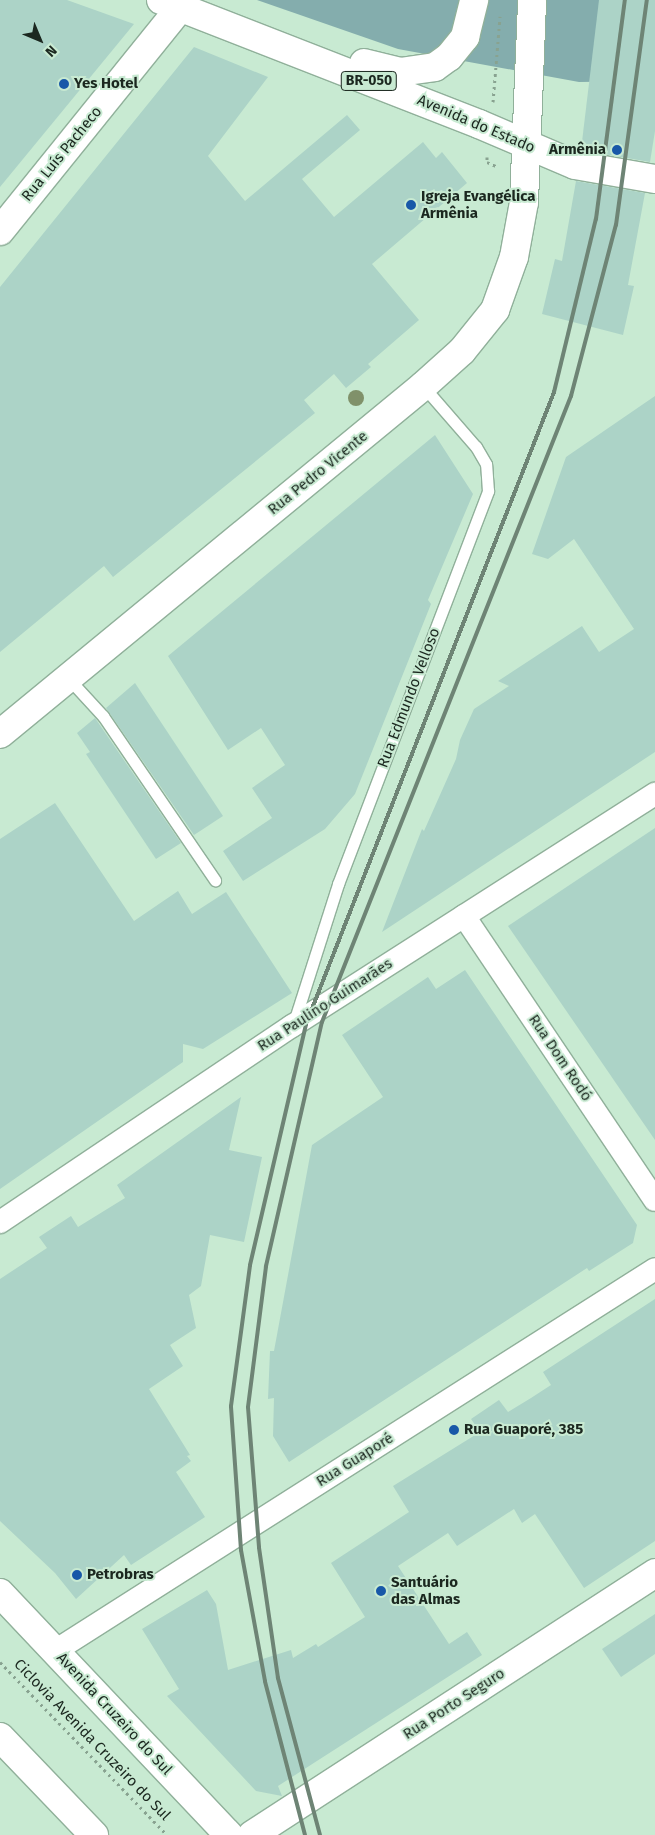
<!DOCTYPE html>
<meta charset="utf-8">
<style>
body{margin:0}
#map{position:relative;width:655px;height:1835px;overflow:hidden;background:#c8ead2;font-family:"Fira Sans",sans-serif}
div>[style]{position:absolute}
.water>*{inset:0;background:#84adad}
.building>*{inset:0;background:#acd3c7}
.path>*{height:3px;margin-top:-1.5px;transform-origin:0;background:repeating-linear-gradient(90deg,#88a290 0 2.5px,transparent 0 6.5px)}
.roads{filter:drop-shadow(1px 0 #90b09a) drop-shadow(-1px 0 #90b09a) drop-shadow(0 1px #90b09a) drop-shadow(0 -1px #90b09a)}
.service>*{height:11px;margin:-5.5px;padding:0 5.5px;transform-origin:5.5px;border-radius:5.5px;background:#fff}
.minor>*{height:22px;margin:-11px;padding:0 11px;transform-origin:11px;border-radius:11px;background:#fff}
.tertiary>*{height:28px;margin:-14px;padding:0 14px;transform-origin:14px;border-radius:14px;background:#fff}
.secondary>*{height:28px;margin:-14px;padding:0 14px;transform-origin:14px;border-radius:14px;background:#fff}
.primary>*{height:28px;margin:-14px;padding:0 14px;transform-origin:14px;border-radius:14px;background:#fff}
.trunk>*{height:28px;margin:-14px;padding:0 14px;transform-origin:14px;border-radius:14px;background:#fff}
.rail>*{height:4px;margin:-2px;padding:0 2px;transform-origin:2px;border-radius:2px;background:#6e8475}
.trees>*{width:16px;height:16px;margin:-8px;border-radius:50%;background:#80916a}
.dots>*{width:14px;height:14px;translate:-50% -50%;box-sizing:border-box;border:2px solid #c8ead2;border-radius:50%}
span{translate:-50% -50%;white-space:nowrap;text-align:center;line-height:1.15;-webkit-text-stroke:4px #c8ead2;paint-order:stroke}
.shield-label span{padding:1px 4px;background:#c8ead2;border:1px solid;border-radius:4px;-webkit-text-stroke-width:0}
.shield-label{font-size:14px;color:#1b271f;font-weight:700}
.poi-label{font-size:15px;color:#1b271f;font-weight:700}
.left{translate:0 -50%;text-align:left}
.right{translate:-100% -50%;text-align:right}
.street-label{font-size:15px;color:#1b271f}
.north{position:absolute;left:15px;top:15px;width:50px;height:50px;-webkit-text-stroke:4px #c8ead2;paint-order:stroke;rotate:135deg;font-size:14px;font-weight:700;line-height:20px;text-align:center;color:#1b271f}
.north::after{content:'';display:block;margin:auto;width:18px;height:22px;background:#1b271f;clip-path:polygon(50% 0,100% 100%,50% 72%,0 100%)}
</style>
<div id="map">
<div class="water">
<i style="clip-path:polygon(257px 0,655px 0,655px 81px,579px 82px,398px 49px)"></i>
</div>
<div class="building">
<i style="clip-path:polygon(0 0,67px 0,134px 24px,0 187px)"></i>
<i style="clip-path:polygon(599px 0,655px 0,655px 131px,650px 162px,581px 150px)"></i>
<i style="clip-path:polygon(194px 47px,268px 77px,208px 156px,245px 201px,347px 115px,360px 130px,302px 179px,334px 217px,423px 142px,436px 158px,442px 152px,467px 183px,372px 264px,419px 320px,368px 364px,371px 367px,346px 388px,334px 374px,304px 400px,315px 413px,113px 577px,104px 566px,0 652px,0 287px)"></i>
<i style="clip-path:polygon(576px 181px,645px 193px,628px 285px,634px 286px,623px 335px,542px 314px,555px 259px,562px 261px)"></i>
<i style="clip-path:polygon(655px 396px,655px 752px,382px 932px,422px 829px,424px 831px,456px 759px,460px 740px,474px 709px,509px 686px,498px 681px,582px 626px,599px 652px,634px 629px,574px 539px,548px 559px,532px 554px,566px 457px)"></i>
<i style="clip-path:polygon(435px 435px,473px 494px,428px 600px,431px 604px,355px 794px,325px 829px,243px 881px,223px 851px,272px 818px,252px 788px,285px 765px,261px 728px,228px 750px,168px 656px)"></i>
<i style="clip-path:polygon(135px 683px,223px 816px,194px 835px,106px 708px)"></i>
<i style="clip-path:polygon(95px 718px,181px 843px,156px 859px,86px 754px,90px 752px,77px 733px)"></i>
<i style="clip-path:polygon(55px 803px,134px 921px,178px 891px,192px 914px,226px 892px,292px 993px,203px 1049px,183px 1044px,183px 1062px,0 1189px,0 839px)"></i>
<i style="clip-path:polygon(655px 828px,655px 1140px,508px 926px)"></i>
<i style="clip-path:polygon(465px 970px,637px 1225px,633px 1243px,589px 1271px,587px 1268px,289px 1462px,273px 1436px,274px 1398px,268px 1399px,270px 1351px,274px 1351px,312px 1145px,383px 1097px,342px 1035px,428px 977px,436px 989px)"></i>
<i style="clip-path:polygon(241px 1097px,229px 1150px,262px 1157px,244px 1242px,210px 1235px,201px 1286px,189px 1295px,196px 1328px,170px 1345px,183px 1366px,149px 1389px,190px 1455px,187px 1456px,191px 1461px,176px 1472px,205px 1517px,131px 1565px,124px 1555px,76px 1599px,55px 1573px,0 1521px,0 1279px,47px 1248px,39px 1237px,71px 1216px,78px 1227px,125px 1198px,117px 1185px)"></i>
<i style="clip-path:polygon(655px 1299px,655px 1541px,584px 1588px,535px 1514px,522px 1523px,514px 1509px,457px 1546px,448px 1533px,398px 1566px,449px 1644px,467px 1632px,482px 1655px,278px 1786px,282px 1796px,256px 1791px,167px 1696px,179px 1689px,142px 1629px,207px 1590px,216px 1604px,228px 1670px,291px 1650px,293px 1658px,316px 1644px,318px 1647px,365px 1617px,331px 1563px,409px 1512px,393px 1486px,480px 1432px,471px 1419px,499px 1400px,508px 1412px,531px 1398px,551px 1385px,543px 1372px)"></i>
<i style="clip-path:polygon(655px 1614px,655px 1654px,621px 1677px,602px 1649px)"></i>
</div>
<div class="path">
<i style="left:493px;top:102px;width:86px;rotate:-85.3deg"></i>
<i style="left:487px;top:157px;width:5px;rotate:90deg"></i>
<i style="left:487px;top:162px;width:12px;rotate:24deg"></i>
<i style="left:0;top:1662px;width:240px;rotate:46deg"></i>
</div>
<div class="roads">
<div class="service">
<i style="left:68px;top:678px;width:52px;rotate:47.4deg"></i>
<i style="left:103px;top:716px;width:199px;rotate:55.7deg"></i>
<i style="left:294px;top:1022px;width:145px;rotate:-72.3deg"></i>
<i style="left:338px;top:884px;width:421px;rotate:-69.1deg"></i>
<i style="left:488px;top:491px;width:27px;rotate:-94deg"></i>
<i style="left:486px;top:464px;width:20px;rotate:-120deg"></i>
<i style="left:476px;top:447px;width:81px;rotate:-131deg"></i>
</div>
<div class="minor">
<i style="left:464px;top:916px;width:342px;rotate:56.1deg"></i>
<i style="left:0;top:1222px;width:352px;rotate:-33.9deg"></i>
<i style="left:292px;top:1026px;width:431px;rotate:-32.6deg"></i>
<i style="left:55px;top:1651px;width:711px;rotate:-32.48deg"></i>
</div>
<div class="tertiary">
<i style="left:0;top:231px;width:288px;rotate:-51.1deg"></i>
<i style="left:252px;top:1835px;width:481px;rotate:-33deg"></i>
</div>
<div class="secondary">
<i style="left:0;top:734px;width:548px;rotate:-39.44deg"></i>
<i style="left:423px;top:386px;width:52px;rotate:-41.9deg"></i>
<i style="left:462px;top:351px;width:53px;rotate:-51.2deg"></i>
<i style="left:495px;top:310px;width:56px;rotate:-70.3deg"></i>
<i style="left:514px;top:257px;width:56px;rotate:-79.7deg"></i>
<i style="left:524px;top:202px;width:202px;rotate:-87.7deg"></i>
</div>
<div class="primary">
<i style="left:0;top:1593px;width:333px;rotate:46.6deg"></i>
<i style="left:0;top:1737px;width:136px;rotate:46.2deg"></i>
</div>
<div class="trunk">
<i style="left:161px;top:0;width:341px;rotate:21.3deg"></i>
<i style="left:479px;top:124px;width:104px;rotate:23.1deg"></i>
<i style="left:575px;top:165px;width:81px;rotate:9.9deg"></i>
<i style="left:364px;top:63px;width:37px;rotate:14deg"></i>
<i style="left:400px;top:72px;width:35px;rotate:-8deg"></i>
<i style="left:435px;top:67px;width:17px;rotate:-36deg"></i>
<i style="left:449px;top:57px;width:26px;rotate:-51deg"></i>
<i style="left:465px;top:37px;width:38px;rotate:-76deg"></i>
</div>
</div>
<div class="rail">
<i style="left:305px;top:1835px;width:159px;rotate:-104.6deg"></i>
<i style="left:265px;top:1681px;width:133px;rotate:-100.4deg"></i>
<i style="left:241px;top:1550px;width:144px;rotate:-94deg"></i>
<i style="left:231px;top:1406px;width:142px;rotate:-82.3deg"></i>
<i style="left:250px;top:1265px;width:247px;rotate:-76.9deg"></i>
<i style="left:306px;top:1024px;width:679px;rotate:-68.57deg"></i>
<i style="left:554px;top:392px;width:178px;rotate:-76.4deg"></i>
<i style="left:596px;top:219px;width:221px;rotate:-82.5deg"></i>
<i style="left:320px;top:1835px;width:163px;rotate:-105deg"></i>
<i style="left:278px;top:1678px;width:132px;rotate:-98.3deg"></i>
<i style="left:259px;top:1547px;width:140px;rotate:-94.5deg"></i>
<i style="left:248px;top:1407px;width:142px;rotate:-82.7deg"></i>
<i style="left:266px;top:1266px;width:250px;rotate:-77.1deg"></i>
<i style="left:322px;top:1022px;width:674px;rotate:-68.31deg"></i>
<i style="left:571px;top:396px;width:177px;rotate:-75.3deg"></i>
<i style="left:616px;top:225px;width:227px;rotate:-82.2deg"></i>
</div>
<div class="trees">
<i style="left:356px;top:398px"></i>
</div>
<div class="dots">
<i style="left:64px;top:84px;background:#1858a8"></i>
<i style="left:617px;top:150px;background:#1858a8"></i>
<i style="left:411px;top:205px;background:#1858a8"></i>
<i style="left:454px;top:1430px;background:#1858a8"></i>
<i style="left:77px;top:1575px;background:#1858a8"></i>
<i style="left:381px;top:1591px;background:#1858a8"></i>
</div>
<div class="shield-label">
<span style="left:369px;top:81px">BR-050</span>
</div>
<div class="poi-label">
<span class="left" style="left:74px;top:84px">Yes Hotel</span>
<span class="right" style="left:606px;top:150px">Armênia</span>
<span class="left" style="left:421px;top:205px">Igreja Evangélica<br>Armênia</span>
<span class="left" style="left:464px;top:1430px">Rua Guaporé, 385</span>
<span class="left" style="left:87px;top:1575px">Petrobras</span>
<span class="left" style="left:391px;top:1591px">Santuário<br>das Almas</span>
</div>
<div class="street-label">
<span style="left:476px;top:124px;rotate:23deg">Avenida do Estado</span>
<span style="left:62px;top:154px;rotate:-51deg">Rua Luís Pacheco</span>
<span style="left:318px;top:473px;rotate:-39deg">Rua Pedro Vicente</span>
<span style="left:409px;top:698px;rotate:-69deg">Rua Edmundo Velloso</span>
<span style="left:325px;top:1005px;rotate:-33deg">Rua Paulino Guimarães</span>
<span style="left:560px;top:1058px;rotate:56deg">Rua Dom Rodó</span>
<span style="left:355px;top:1460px;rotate:-32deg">Rua Guaporé</span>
<span style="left:454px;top:1704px;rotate:-33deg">Rua Porto Seguro</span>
<span style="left:114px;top:1714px;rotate:47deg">Avenida Cruzeiro do Sul</span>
<span style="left:92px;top:1740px;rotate:46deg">Ciclovia Avenida Cruzeiro do Sul</span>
</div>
<div class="north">N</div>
</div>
